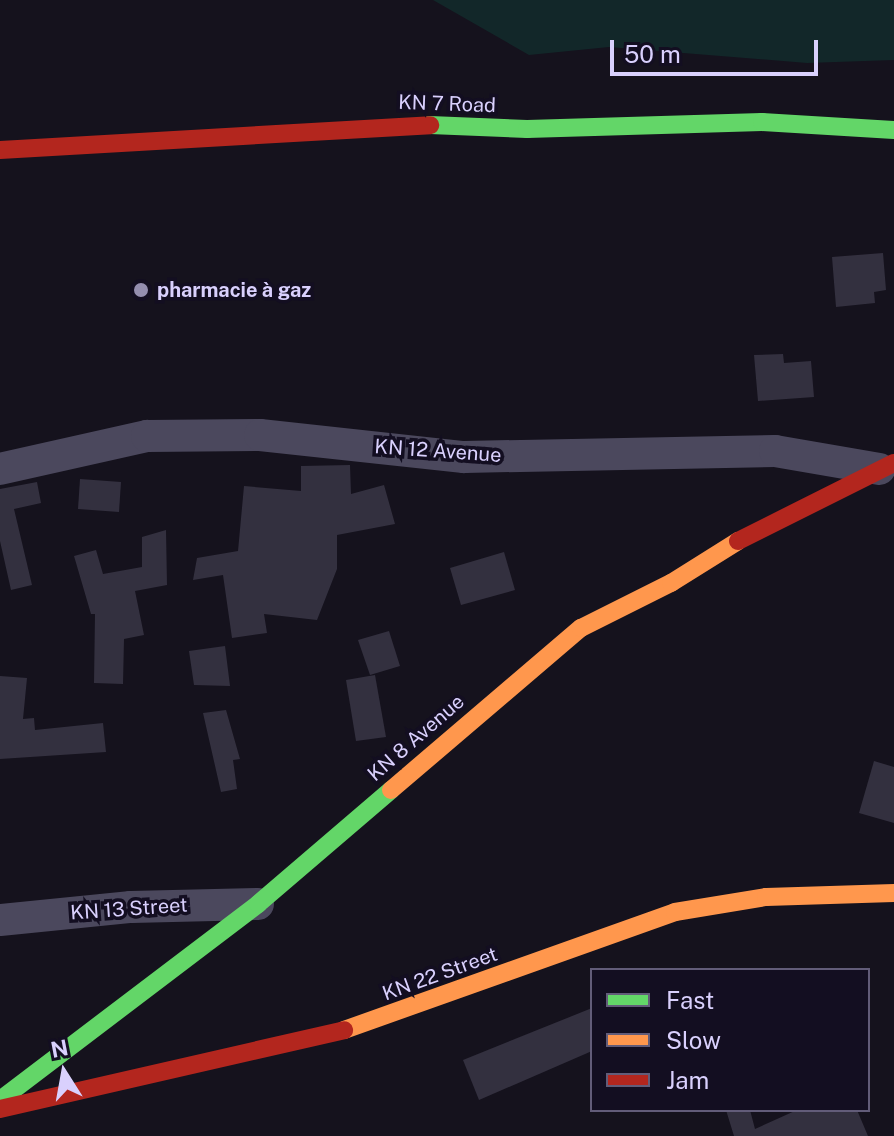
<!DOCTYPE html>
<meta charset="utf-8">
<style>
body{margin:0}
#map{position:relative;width:894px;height:1136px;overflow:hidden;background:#15121d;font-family:"Public Sans",sans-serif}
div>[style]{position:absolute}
.green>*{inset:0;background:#122729}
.building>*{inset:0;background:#33303f}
.street>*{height:32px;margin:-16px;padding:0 16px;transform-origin:16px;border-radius:16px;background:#4b485d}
.fast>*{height:18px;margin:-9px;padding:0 9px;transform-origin:9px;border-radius:9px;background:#63d668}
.slow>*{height:18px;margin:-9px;padding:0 9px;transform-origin:9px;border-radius:9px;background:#ff974d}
.jam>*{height:18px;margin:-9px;padding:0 9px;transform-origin:9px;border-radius:9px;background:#b3261e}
.dots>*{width:22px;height:22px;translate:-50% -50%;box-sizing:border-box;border:4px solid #130e21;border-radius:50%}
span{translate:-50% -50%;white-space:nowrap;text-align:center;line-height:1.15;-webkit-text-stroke:7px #130e21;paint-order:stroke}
.street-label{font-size:20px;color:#d9d0fd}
.poi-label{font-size:20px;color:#d9d0fd;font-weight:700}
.left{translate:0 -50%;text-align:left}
.legend{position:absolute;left:590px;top:968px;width:280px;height:144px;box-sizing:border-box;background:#130e21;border:2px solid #625c79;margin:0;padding:10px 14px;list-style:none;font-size:24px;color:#d9d0fd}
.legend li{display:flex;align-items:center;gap:16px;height:40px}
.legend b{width:40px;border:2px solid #625c79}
.north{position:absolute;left:24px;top:1032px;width:80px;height:80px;-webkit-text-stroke:6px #130e21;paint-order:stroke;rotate:349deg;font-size:22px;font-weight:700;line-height:32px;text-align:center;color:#d9d0fd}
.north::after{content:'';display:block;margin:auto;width:28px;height:36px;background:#d9d0fd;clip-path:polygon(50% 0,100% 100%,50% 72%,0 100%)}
.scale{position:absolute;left:610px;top:40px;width:208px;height:36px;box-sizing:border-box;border:4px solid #d9d0fd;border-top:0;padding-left:10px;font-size:24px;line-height:28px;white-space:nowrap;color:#d9d0fd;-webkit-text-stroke:6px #130e21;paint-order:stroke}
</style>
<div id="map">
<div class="green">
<i style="clip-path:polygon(433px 0,894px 0,894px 60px,807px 63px,609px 47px,529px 55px)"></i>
</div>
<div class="building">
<i style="clip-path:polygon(883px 253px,886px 290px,874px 292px,875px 303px,836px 307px,832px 257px)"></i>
<i style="clip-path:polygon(783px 354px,784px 363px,811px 361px,814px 397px,758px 401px,754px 355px)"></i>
<i style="clip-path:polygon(350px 465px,351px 494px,384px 485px,395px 524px,337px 535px,337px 569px,317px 620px,264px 614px,267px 633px,232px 638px,223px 575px,193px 580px,197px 558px,238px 551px,244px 486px,301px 491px,301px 466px)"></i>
<i style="clip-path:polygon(80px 479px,121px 482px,119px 512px,78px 509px)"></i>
<i style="clip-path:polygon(37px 482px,41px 503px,14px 509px,32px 585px,11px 590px,0 541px,0 489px)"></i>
<i style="clip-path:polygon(166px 530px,167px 585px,135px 591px,144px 635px,124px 639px,123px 684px,94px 683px,95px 614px,91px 614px,74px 556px,96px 550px,103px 574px,142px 567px,142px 537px)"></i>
<i style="clip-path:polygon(504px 552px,515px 590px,461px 605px,450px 568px)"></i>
<i style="clip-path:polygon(389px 631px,400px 666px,370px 675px,358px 640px)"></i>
<i style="clip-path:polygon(225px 646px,230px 686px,194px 685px,189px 651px)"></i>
<i style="clip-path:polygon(375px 675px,386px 737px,356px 741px,346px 680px)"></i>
<i style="clip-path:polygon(0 676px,27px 678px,23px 719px,34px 718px,35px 730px,103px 723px,106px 752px,0 759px)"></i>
<i style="clip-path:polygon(226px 710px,240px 759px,233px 760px,237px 789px,221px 792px,203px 713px)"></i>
<i style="clip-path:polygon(874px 761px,894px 767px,894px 823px,859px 813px)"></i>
<i style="clip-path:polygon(592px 1008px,592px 1051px,479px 1100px,463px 1060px)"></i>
<i style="clip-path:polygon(726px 1110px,750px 1110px,755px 1129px,797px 1110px,857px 1110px,868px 1136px,734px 1136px)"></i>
</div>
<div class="street">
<i style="left:0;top:469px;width:151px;rotate:-12.7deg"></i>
<i style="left:147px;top:436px;width:113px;rotate:-0.5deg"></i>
<i style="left:260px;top:435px;width:205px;rotate:6.2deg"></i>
<i style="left:464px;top:457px;width:311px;rotate:-1.1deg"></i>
<i style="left:775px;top:451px;width:106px;rotate:9.8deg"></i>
<i style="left:0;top:920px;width:132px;rotate:-5.7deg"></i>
<i style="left:131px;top:907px;width:127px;rotate:-1.4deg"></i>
</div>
<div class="fast">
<i style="left:430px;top:125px;width:97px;rotate:2.4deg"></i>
<i style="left:527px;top:129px;width:235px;rotate:-1.7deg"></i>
<i style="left:762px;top:122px;width:132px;rotate:3.5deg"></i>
<i style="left:0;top:1100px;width:324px;rotate:-37.2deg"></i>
<i style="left:258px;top:904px;width:175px;rotate:-40.6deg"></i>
</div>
<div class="slow">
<i style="left:391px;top:790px;width:250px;rotate:-40.5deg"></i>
<i style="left:581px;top:628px;width:101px;rotate:-26.6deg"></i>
<i style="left:671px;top:583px;width:79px;rotate:-32.1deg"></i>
<i style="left:344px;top:1030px;width:351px;rotate:-19.6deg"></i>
<i style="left:675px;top:912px;width:92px;rotate:-9.4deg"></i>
<i style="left:766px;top:897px;width:128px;rotate:-1.8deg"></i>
</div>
<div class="jam">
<i style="left:0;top:150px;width:431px;rotate:-3.3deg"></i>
<i style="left:738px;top:541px;width:174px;rotate:-26.6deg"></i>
<i style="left:0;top:1109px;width:353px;rotate:-12.9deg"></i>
</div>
<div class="dots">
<i style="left:141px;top:290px;background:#948eaf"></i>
</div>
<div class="street-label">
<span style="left:447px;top:104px;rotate:2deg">KN 7 Road</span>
<span style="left:438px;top:451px;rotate:4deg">KN 12 Avenue</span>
<span style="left:416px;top:738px;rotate:-41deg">KN 8 Avenue</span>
<span style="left:129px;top:909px;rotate:-4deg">KN 13 Street</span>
<span style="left:440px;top:974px;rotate:-20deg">KN 22 Street</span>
</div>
<div class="poi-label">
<span class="left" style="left:157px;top:290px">pharmacie à gaz</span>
</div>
<ul class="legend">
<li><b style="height:10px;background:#63d668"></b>Fast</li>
<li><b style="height:10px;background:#ff974d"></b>Slow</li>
<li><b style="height:10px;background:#b3261e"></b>Jam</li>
</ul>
<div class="north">N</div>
<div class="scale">50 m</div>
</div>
